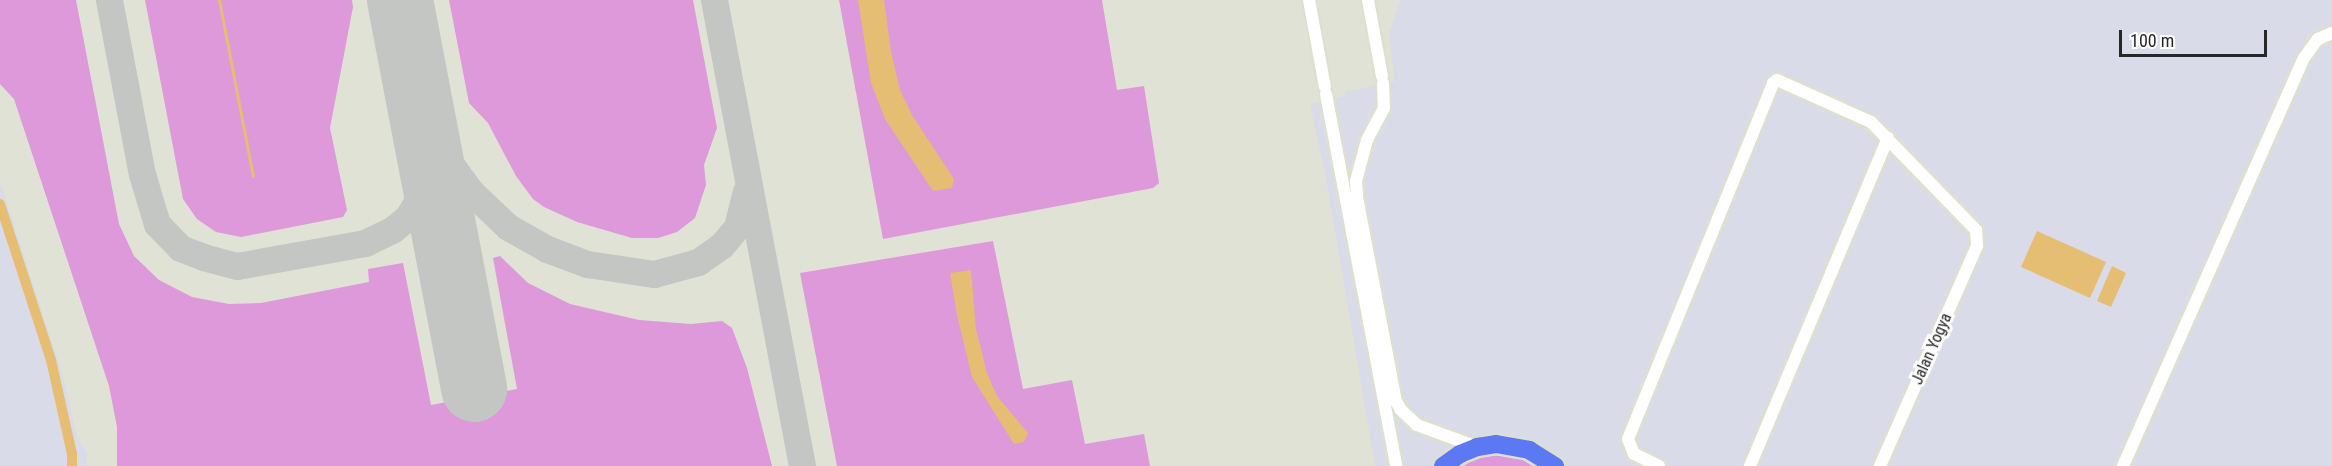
<!DOCTYPE html>
<style>
body{margin:0}
#map{position:relative;width:2332px;height:466px;overflow:hidden;background:#dadbe9;font-family:"Roboto Condensed",sans-serif}
div>[style]{position:absolute}
.airport>*{inset:0;background:#dfe2d5}
.green>*{inset:0;background:#dd99da}
.water>*{inset:0;background:#e5bd73}
.stream>*{height:3px;margin:-1.5px;padding:0 1.5px;transform-origin:1.5px;border-radius:1.5px;background:#e5bd73}
.canal>*{height:10px;margin:-5px;padding:0 5px;transform-origin:5px;border-radius:5px;background:#e5bd73}
.taxiway>*{height:27px;margin:-13.5px;padding:0 13.5px;transform-origin:13.5px;border-radius:13.5px;background:#c3c6c3}
.runway>*{height:66px;margin:-33px;padding:0 33px;transform-origin:33px;border-radius:33px;background:#c3c6c3}
.roads{filter:drop-shadow(2px 0 #dde0cf) drop-shadow(-2px 0 #dde0cf) drop-shadow(0 2px #dde0cf) drop-shadow(0 -2px #dde0cf)}
.minor>*{height:12px;margin:-6px;padding:0 6px;transform-origin:6px;border-radius:6px;background:#fff}
.highway>*{height:18px;margin:-9px;padding:0 9px;transform-origin:9px;border-radius:9px;background:#5c78f2}
span{translate:-50% -50%;white-space:nowrap;text-align:center;line-height:1.15;-webkit-text-stroke:6px #fff;paint-order:stroke}
.street-label{font-size:16px;color:#272727}
.scale{position:absolute;left:2119px;top:30px;width:148px;height:27px;box-sizing:border-box;border:3px solid #272727;border-top:0;padding-left:8px;font-size:18px;line-height:21px;white-space:nowrap;color:#272727;-webkit-text-stroke:4px #fff;paint-order:stroke}
</style>
<div id="map">
<div class="airport">
<i style="clip-path:polygon(0 0,1400px 0,1389px 35px,1395px 81px,1345px 92px,1345px 96px,1310px 104px,1326px 178px,1375px 466px,87px 466px,87px 451px,78px 440px,64px 380px,0 181px)"></i>
</div>
<div class="green">
<i style="clip-path:polygon(0 0,76px 0,119px 224px,134px 256px,159px 280px,192px 297px,229px 304px,261px 303px,369px 282px,368px 269px,403px 263px,431px 405px,517px 389px,493px 258px,500px 256px,528px 283px,570px 304px,639px 320px,691px 324px,722px 321px,732px 328px,747px 368px,772px 466px,117px 466px,117px 427px,109px 386px,14px 99px,0 84px)"></i>
<i style="clip-path:polygon(145px 0,352px 0,353px 7px,330px 128px,347px 210px,343px 217px,241px 237px,216px 232px,197px 219px,183px 199px)"></i>
<i style="clip-path:polygon(449px 0,693px 0,717px 128px,704px 165px,706px 185px,695px 218px,677px 232px,658px 238px,632px 238px,577px 222px,544px 207px,533px 199px,516px 176px,488px 123px,469px 103px)"></i>
<i style="clip-path:polygon(839px 0,1102px 0,1117px 90px,1144px 86px,1159px 183px,1153px 188px,883px 239px)"></i>
<i style="clip-path:polygon(993px 241px,1023px 389px,1072px 380px,1085px 444px,1144px 434px,1150px 466px,837px 466px,800px 273px)"></i>
<i style="clip-path:polygon(1491px 452px,1514px 454px,1538px 466px,1454px 466px,1469px 457px)"></i>
</div>
<div class="water">
<i style="clip-path:polygon(858px 0,884px 0,891px 51px,900px 90px,912px 115px,954px 179px,952px 188px,933px 191px,885px 119px,871px 83px)"></i>
<i style="clip-path:polygon(2037px 231px,2106px 262px,2090px 298px,2021px 267px)"></i>
<i style="clip-path:polygon(2112px 266px,2126px 273px,2111px 307px,2097px 301px)"></i>
<i style="clip-path:polygon(971px 270px,976px 329px,987px 373px,997px 396px,1028px 433px,1024px 442px,1014px 444px,972px 377px,957px 315px,950px 273px)"></i>
</div>
<div class="stream">
<i style="left:219px;top:0;width:179px;rotate:79.1deg"></i>
</div>
<div class="canal">
<i style="left:0;top:204px;width:164px;rotate:71.9deg"></i>
<i style="left:51px;top:360px;width:96px;rotate:77.4deg"></i>
<i style="left:72px;top:454px;width:12px;rotate:90deg"></i>
</div>
<div class="taxiway">
<i style="left:109px;top:0;width:177px;rotate:79.3deg"></i>
<i style="left:142px;top:174px;width:52px;rotate:73.3deg"></i>
<i style="left:157px;top:224px;width:33px;rotate:46deg"></i>
<i style="left:180px;top:248px;width:25px;rotate:21deg"></i>
<i style="left:203px;top:257px;width:35px;rotate:15deg"></i>
<i style="left:237px;top:266px;width:130px;rotate:-10.2deg"></i>
<i style="left:365px;top:243px;width:30px;rotate:-26deg"></i>
<i style="left:392px;top:230px;width:21px;rotate:-39deg"></i>
<i style="left:408px;top:217px;width:22px;rotate:-60deg"></i>
<i style="left:419px;top:198px;width:22px;rotate:-74deg"></i>
<i style="left:425px;top:177px;width:33px;rotate:-87deg"></i>
<i style="left:714px;top:0;width:474px;rotate:79.3deg"></i>
<i style="left:419px;top:103px;width:58px;rotate:64.3deg"></i>
<i style="left:444px;top:155px;width:46px;rotate:53.9deg"></i>
<i style="left:471px;top:192px;width:51px;rotate:43.4deg"></i>
<i style="left:508px;top:227px;width:45px;rotate:29.4deg"></i>
<i style="left:547px;top:249px;width:43px;rotate:20.6deg"></i>
<i style="left:587px;top:264px;width:68px;rotate:8.5deg"></i>
<i style="left:654px;top:274px;width:46px;rotate:-15.3deg"></i>
<i style="left:698px;top:262px;width:29px;rotate:-35deg"></i>
<i style="left:722px;top:245px;width:23px;rotate:-50deg"></i>
<i style="left:737px;top:227px;width:36px;rotate:-76deg"></i>
</div>
<div class="runway">
<i style="left:400px;top:0;width:396px;rotate:79.2deg"></i>
</div>
<div class="roads">
<div class="minor">
<i style="left:1309px;top:0;width:88px;rotate:79.6deg"></i>
<i style="left:1368px;top:0;width:77px;rotate:79.6deg"></i>
<i style="left:1383px;top:83px;width:25px;rotate:88deg"></i>
<i style="left:1384px;top:108px;width:36px;rotate:118deg"></i>
<i style="left:1367px;top:140px;width:42px;rotate:105deg"></i>
<i style="left:1356px;top:181px;width:16px;rotate:86deg"></i>
<i style="left:1357px;top:197px;width:208px;rotate:79.2deg"></i>
<i style="left:1396px;top:401px;width:10px;rotate:61deg"></i>
<i style="left:1401px;top:410px;width:22px;rotate:43deg"></i>
<i style="left:1417px;top:425px;width:64px;rotate:20.1deg"></i>
<i style="left:1326px;top:94px;width:379px;rotate:79.3deg"></i>
<i style="left:1659px;top:466px;width:28px;rotate:-154deg"></i>
<i style="left:1634px;top:454px;width:16px;rotate:-112deg"></i>
<i style="left:1628px;top:439px;width:384px;rotate:-67.8deg"></i>
<i style="left:1773px;top:83px;width:5px;rotate:-37deg"></i>
<i style="left:1777px;top:80px;width:103px;rotate:24.1deg"></i>
<i style="left:1871px;top:122px;width:151px;rotate:45.8deg"></i>
<i style="left:1976px;top:230px;width:16px;rotate:86deg"></i>
<i style="left:1977px;top:246px;width:240px;rotate:113.8deg"></i>
<i style="left:1750px;top:466px;width:356px;rotate:-67.2deg"></i>
<i style="left:2123px;top:466px;width:446px;rotate:-66.1deg"></i>
<i style="left:2304px;top:58px;width:24px;rotate:-54deg"></i>
<i style="left:2318px;top:39px;width:15px;rotate:-23deg"></i>
</div>
<div class="highway">
<i style="left:1443px;top:466px;width:21px;rotate:-35deg"></i>
<i style="left:1460px;top:454px;width:18px;rotate:-22deg"></i>
<i style="left:1477px;top:447px;width:19px;rotate:-9deg"></i>
<i style="left:1496px;top:444px;width:34px;rotate:10deg"></i>
<i style="left:1529px;top:450px;width:31px;rotate:32deg"></i>
</div>
</div>
<div class="street-label">
<span style="left:1932px;top:349px;rotate:-66deg">Jalan Yogya</span>
</div>
<div class="scale">100 m</div>
</div>
